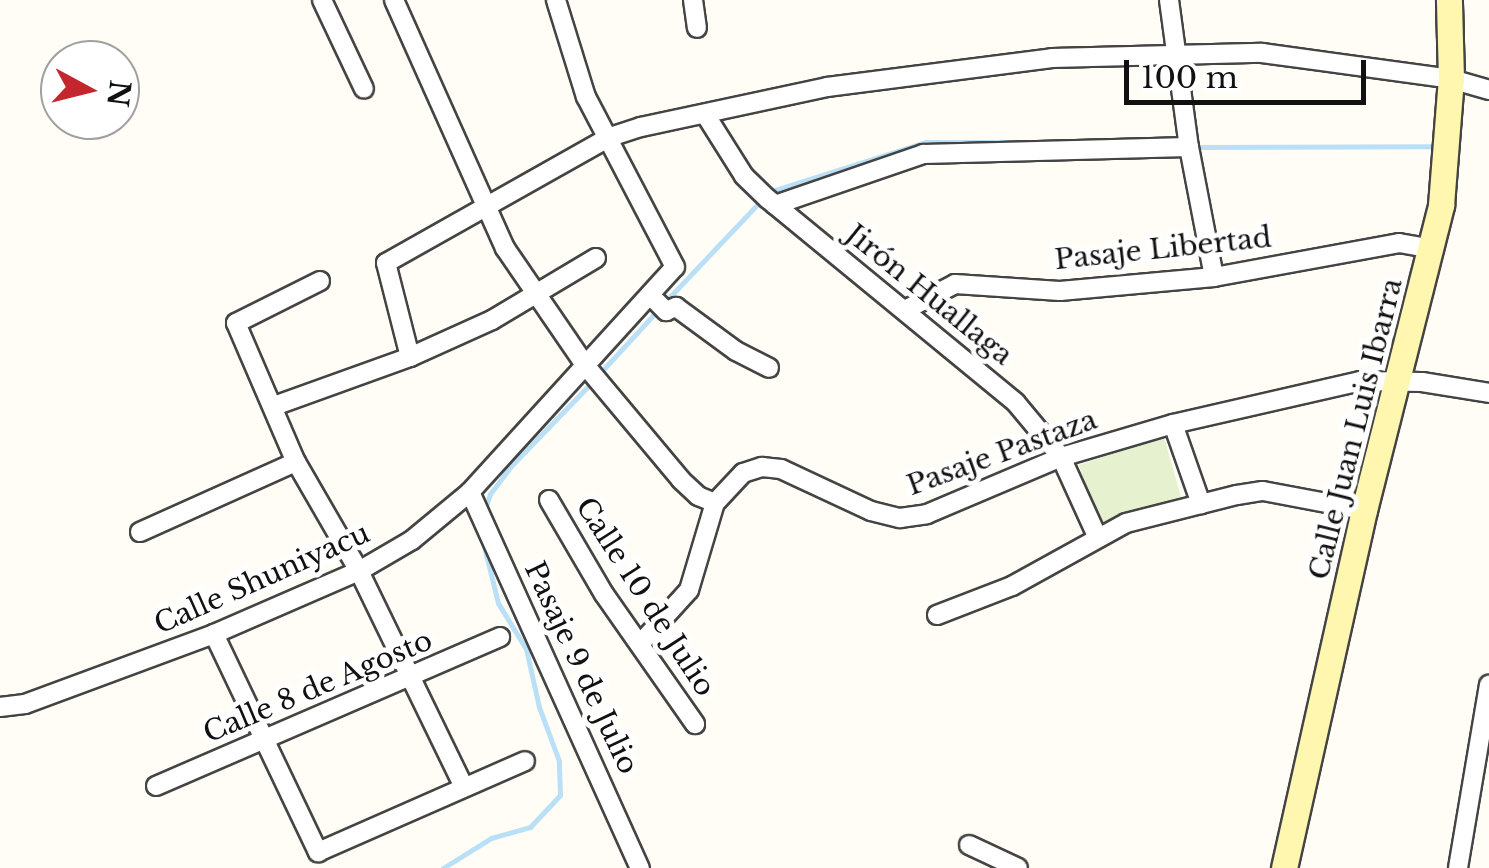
<!DOCTYPE html>
<meta charset="utf-8">
<style>
body{margin:0}
#map{position:relative;width:1489px;height:868px;overflow:hidden;background:#fffdf5;font-family:"Libre Baskerville",serif}
div>[style]{position:absolute}
.pitch>*{inset:0;background:#e6f2cf}
.stream>*{height:5px;margin:-2.5px;padding:0 2.5px;transform-origin:2.5px;border-radius:2.5px;background:#b9e0f7}
.roads{filter:drop-shadow(2px 0 #444) drop-shadow(-2px 0 #444) drop-shadow(0 2px #444) drop-shadow(0 -2px #444)}
.street>*{height:18px;margin:-9px;padding:0 9px;transform-origin:9px;border-radius:9px;background:#fff}
.secondary>*{height:25px;margin:-12.5px;padding:0 12.5px;transform-origin:12.5px;border-radius:12.5px;background:#fff6b0}
span{translate:-50% -50%;white-space:nowrap;text-align:center;line-height:1.15;-webkit-text-stroke:10px #fff;paint-order:stroke}
.street-label{font-size:28px;color:#111}
.north{position:absolute;left:40px;top:40px;width:100px;height:100px;box-sizing:border-box;background:#fff;border:2px solid #a0a0a0;border-radius:50%;rotate:97deg;font-size:28px;font-weight:700;line-height:40px;text-align:center;color:#111}
.north::after{content:'';display:block;margin:auto;width:35px;height:45px;background:#c4262e;clip-path:polygon(50% 0,100% 100%,50% 72%,0 100%)}
.scale{position:absolute;left:1124px;top:60px;width:242px;height:45px;box-sizing:border-box;border:5px solid #111;border-top:0;padding-left:12px;font-size:30px;line-height:35px;white-space:nowrap;color:#111;-webkit-text-stroke:8px #fff;paint-order:stroke}
</style>
<div id="map">
<div class="pitch">
<i style="clip-path:polygon(1164px 437px,1181px 497px,1098px 524px,1079px 465px)"></i>
</div>
<div class="stream">
<i style="left:1193px;top:147px;width:242px;rotate:-0.2deg"></i>
<i style="left:664px;top:303px;width:153px;rotate:-46.6deg"></i>
<i style="left:769px;top:192px;width:165px;rotate:-17.7deg"></i>
<i style="left:926px;top:142px;width:111px"></i>
<i style="left:600px;top:373px;width:84px;rotate:-47.4deg"></i>
<i style="left:485px;top:509px;width:16px;rotate:-72deg"></i>
<i style="left:490px;top:494px;width:34px;rotate:-53deg"></i>
<i style="left:510px;top:467px;width:120px;rotate:-46deg"></i>
<i style="left:443px;top:868px;width:57px;rotate:-32deg"></i>
<i style="left:491px;top:838px;width:41px;rotate:-15.8deg"></i>
<i style="left:530px;top:827px;width:44px;rotate:-46.8deg"></i>
<i style="left:560px;top:795px;width:34px;rotate:-92deg"></i>
<i style="left:559px;top:761px;width:58px;rotate:-110.3deg"></i>
<i style="left:539px;top:707px;width:59px;rotate:-102.6deg"></i>
<i style="left:526px;top:649px;width:54px;rotate:-121.3deg"></i>
<i style="left:498px;top:603px;width:71px;rotate:-103.8deg"></i>
</div>
<div class="roads">
<div class="street">
<i style="left:322px;top:0;width:98px;rotate:64.7deg"></i>
<i style="left:394px;top:0;width:272px;rotate:65.9deg"></i>
<i style="left:505px;top:248px;width:142px;rotate:55.6deg"></i>
<i style="left:585px;top:365px;width:150px;rotate:50.1deg"></i>
<i style="left:681px;top:480px;width:23px;rotate:43deg"></i>
<i style="left:698px;top:496px;width:18px;rotate:22deg"></i>
<i style="left:693px;top:0;width:28px;rotate:82deg"></i>
<i style="left:1169px;top:0;width:148px;rotate:82.3deg"></i>
<i style="left:1189px;top:147px;width:132px;rotate:79.1deg"></i>
<i style="left:705px;top:114px;width:73px;rotate:57.8deg"></i>
<i style="left:744px;top:176px;width:33px;rotate:44deg"></i>
<i style="left:768px;top:199px;width:321px;rotate:39.4deg"></i>
<i style="left:1016px;top:403px;width:70px;rotate:50.2deg"></i>
<i style="left:1061px;top:457px;width:87px;rotate:65.5deg"></i>
<i style="left:775px;top:205px;width:157px;rotate:-19deg"></i>
<i style="left:923px;top:154px;width:266px;rotate:-1.5deg"></i>
<i style="left:320px;top:281px;width:94px;rotate:153.4deg"></i>
<i style="left:236px;top:323px;width:151px;rotate:66.7deg"></i>
<i style="left:296px;top:462px;width:126px;rotate:60deg"></i>
<i style="left:359px;top:571px;width:238px;rotate:64.1deg"></i>
<i style="left:650px;top:295px;width:23px;rotate:45deg"></i>
<i style="left:666px;top:311px;width:11px;rotate:-22deg"></i>
<i style="left:676px;top:307px;width:74px;rotate:36.3deg"></i>
<i style="left:736px;top:351px;width:37px;rotate:27deg"></i>
<i style="left:905px;top:310px;width:56px;rotate:-27.5deg"></i>
<i style="left:955px;top:284px;width:105px;rotate:3.8deg"></i>
<i style="left:1060px;top:291px;width:155px;rotate:-5.2deg"></i>
<i style="left:1214px;top:277px;width:188px;rotate:-10.4deg"></i>
<i style="left:1399px;top:243px;width:34px;rotate:10deg"></i>
<i style="left:410px;top:357px;width:97px;rotate:-104.3deg"></i>
<i style="left:386px;top:263px;width:257px;rotate:-29.4deg"></i>
<i style="left:610px;top:137px;width:33px;rotate:-18deg"></i>
<i style="left:641px;top:127px;width:190px;rotate:-12.1deg"></i>
<i style="left:827px;top:87px;width:227px;rotate:-7.3deg"></i>
<i style="left:1052px;top:58px;width:210px;rotate:-1.4deg"></i>
<i style="left:1262px;top:53px;width:191px;rotate:7.8deg"></i>
<i style="left:1451px;top:79px;width:40px;rotate:16deg"></i>
<i style="left:274px;top:406px;width:145px;rotate:-19.8deg"></i>
<i style="left:410px;top:357px;width:90px;rotate:-24.3deg"></i>
<i style="left:492px;top:320px;width:121px;rotate:-30.8deg"></i>
<i style="left:1173px;top:424px;width:85px;rotate:70.7deg"></i>
<i style="left:470px;top:492px;width:413px;rotate:65.7deg"></i>
<i style="left:549px;top:500px;width:109px;rotate:59.7deg"></i>
<i style="left:604px;top:594px;width:159px;rotate:55deg"></i>
<i style="left:140px;top:532px;width:171px;rotate:-24.2deg"></i>
<i style="left:937px;top:615px;width:80px;rotate:-21.1deg"></i>
<i style="left:1012px;top:586px;width:130px;rotate:-28.9deg"></i>
<i style="left:1126px;top:523px;width:114px;rotate:-14.2deg"></i>
<i style="left:1237px;top:495px;width:26px;rotate:-9deg"></i>
<i style="left:1263px;top:491px;width:103px;rotate:10.7deg"></i>
<i style="left:214px;top:634px;width:242px;rotate:64.5deg"></i>
<i style="left:318px;top:852px;width:226px;rotate:-23.7deg"></i>
<i style="left:640px;top:644px;width:73px;rotate:-47.8deg"></i>
<i style="left:689px;top:590px;width:91px;rotate:-73.4deg"></i>
<i style="left:715px;top:503px;width:41px;rotate:-47deg"></i>
<i style="left:743px;top:473px;width:20px;rotate:-18deg"></i>
<i style="left:762px;top:467px;width:19px;rotate:6deg"></i>
<i style="left:781px;top:469px;width:99px;rotate:25deg"></i>
<i style="left:871px;top:511px;width:30px;rotate:14deg"></i>
<i style="left:900px;top:518px;width:27px;rotate:-8deg"></i>
<i style="left:927px;top:514px;width:146px;rotate:-23deg"></i>
<i style="left:1061px;top:457px;width:117px;rotate:-16.4deg"></i>
<i style="left:1173px;top:424px;width:192px;rotate:-12.9deg"></i>
<i style="left:1360px;top:381px;width:62px;rotate:0.9deg"></i>
<i style="left:1422px;top:382px;width:68px;rotate:9.3deg"></i>
<i style="left:0;top:707px;width:25px;rotate:-7deg"></i>
<i style="left:25px;top:704px;width:202px;rotate:-20.3deg"></i>
<i style="left:214px;top:634px;width:158px;rotate:-23.5deg"></i>
<i style="left:359px;top:571px;width:61px;rotate:-30.3deg"></i>
<i style="left:412px;top:540px;width:75px;rotate:-39.6deg"></i>
<i style="left:470px;top:492px;width:304px;rotate:-47.7deg"></i>
<i style="left:675px;top:267px;width:192px;rotate:-117.6deg"></i>
<i style="left:586px;top:97px;width:102px;rotate:-107.2deg"></i>
<i style="left:156px;top:786px;width:375px;rotate:-23.4deg"></i>
<i style="left:969px;top:845px;width:54px;rotate:25.1deg"></i>
<i style="left:1458px;top:868px;width:186px;rotate:-80.4deg"></i>
</div>
<div class="secondary">
<i style="left:1284px;top:868px;width:367px;rotate:-77.4deg"></i>
<i style="left:1364px;top:510px;width:315px;rotate:-75.8deg"></i>
<i style="left:1441px;top:205px;width:126px;rotate:-85.5deg"></i>
<i style="left:1451px;top:79px;width:79px;rotate:-91.5deg"></i>
</div>
</div>
<div class="street-label">
<span style="left:1163px;top:249px;rotate:-6deg">Pasaje Libertad</span>
<span style="left:929px;top:295px;rotate:39deg">Jirón Huallaga</span>
<span style="left:1356px;top:429px;rotate:-76deg">Calle Juan Luis Ibarra</span>
<span style="left:1002px;top:453px;rotate:-20deg">Pasaje Pastaza</span>
<span style="left:262px;top:579px;rotate:-24deg">Calle Shuniyacu</span>
<span style="left:645px;top:597px;rotate:57deg">Calle 10 de Julio</span>
<span style="left:581px;top:668px;rotate:65deg">Pasaje 9 de Julio</span>
<span style="left:318px;top:687px;rotate:-23deg">Calle 8 de Agosto</span>
</div>
<div class="north">N</div>
<div class="scale">100 m</div>
</div>
